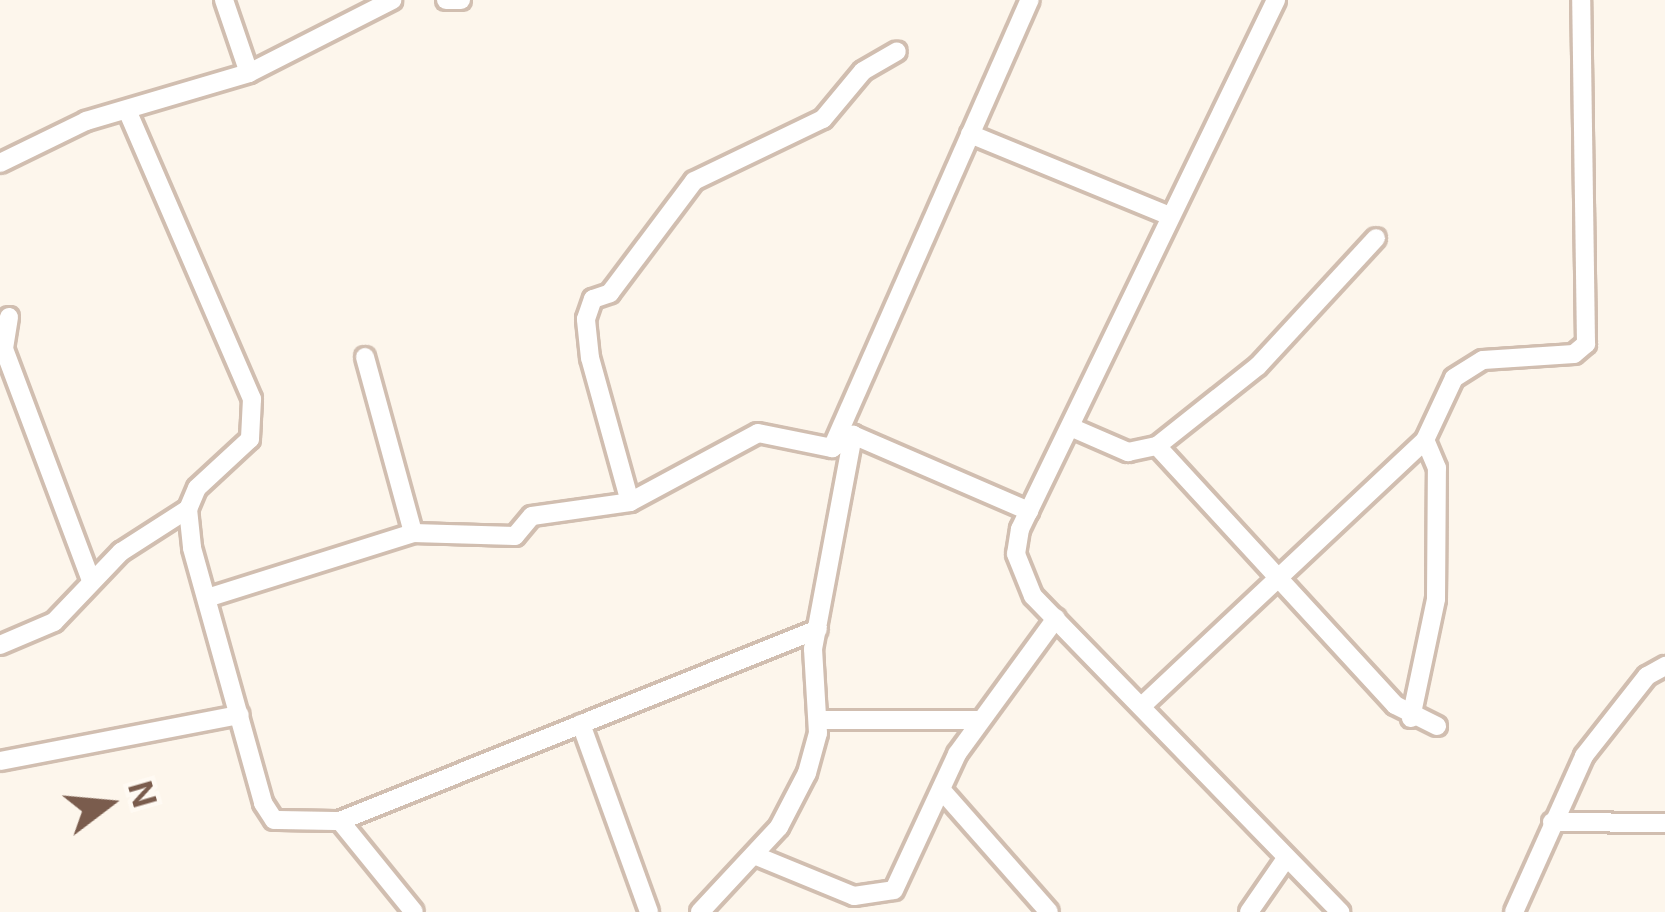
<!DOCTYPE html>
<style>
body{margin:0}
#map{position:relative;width:1665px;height:912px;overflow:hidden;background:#fdf6ec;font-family:Inter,sans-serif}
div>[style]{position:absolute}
.roads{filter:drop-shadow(3px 0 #d1beb0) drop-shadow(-3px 0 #d1beb0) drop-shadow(0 3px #d1beb0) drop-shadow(0 -3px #d1beb0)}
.minor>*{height:18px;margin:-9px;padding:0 9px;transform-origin:9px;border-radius:9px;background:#fff}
span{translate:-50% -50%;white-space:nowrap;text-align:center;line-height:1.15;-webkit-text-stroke:9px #fffaf3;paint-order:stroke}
.north{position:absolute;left:48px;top:744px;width:120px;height:120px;-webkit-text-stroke:9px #fffaf3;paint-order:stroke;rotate:74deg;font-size:33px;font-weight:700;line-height:48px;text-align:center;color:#7a5c4d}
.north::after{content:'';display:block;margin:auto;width:42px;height:54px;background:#7a5c4d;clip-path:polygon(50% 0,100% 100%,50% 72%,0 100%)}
</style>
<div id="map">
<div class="roads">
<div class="minor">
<i style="left:446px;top:0;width:15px"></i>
<i style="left:1276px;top:0;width:588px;rotate:115.82deg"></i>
<i style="left:1020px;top:529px;width:25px;rotate:99deg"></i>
<i style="left:1016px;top:554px;width:45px;rotate:68deg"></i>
<i style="left:1033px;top:596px;width:441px;rotate:45.8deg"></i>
<i style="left:249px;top:73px;width:161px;rotate:-27deg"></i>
<i style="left:127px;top:110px;width:315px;rotate:66.6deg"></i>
<i style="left:252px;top:399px;width:40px;rotate:92.9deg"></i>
<i style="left:250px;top:439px;width:72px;rotate:137.2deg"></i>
<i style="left:197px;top:488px;width:23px;rotate:113deg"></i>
<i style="left:188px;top:509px;width:39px;rotate:84deg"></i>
<i style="left:192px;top:548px;width:265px;rotate:74.4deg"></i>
<i style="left:263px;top:803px;width:20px;rotate:57deg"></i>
<i style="left:274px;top:820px;width:66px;rotate:0.9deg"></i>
<i style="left:340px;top:821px;width:515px;rotate:-21.88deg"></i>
<i style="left:970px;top:134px;width:216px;rotate:22.3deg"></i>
<i style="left:0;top:163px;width:96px;rotate:-26deg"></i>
<i style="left:86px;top:121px;width:170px;rotate:-16.4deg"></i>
<i style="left:249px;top:73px;width:77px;rotate:-108.9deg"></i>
<i style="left:9px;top:317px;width:32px;rotate:99deg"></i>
<i style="left:4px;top:349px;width:248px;rotate:69.4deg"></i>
<i style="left:365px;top:357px;width:182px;rotate:74.7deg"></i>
<i style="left:1075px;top:429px;width:58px;rotate:23.5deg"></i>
<i style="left:1128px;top:452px;width:30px;rotate:-12deg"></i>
<i style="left:1157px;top:446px;width:129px;rotate:-38.4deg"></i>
<i style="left:1258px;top:366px;width:174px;rotate:-47.3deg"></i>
<i style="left:1157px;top:446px;width:352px;rotate:47.4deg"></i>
<i style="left:1395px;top:705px;width:47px;rotate:26.6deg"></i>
<i style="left:832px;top:448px;width:490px;rotate:-66.2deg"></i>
<i style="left:630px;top:502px;width:149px;rotate:-105.5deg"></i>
<i style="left:590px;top:358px;width:39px;rotate:-96deg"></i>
<i style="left:586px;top:319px;width:21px;rotate:-71deg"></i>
<i style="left:593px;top:299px;width:18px;rotate:-19deg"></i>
<i style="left:610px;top:293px;width:140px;rotate:-53.1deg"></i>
<i style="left:694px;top:181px;width:143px;rotate:-25.7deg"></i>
<i style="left:823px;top:119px;width:62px;rotate:-50.2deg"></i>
<i style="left:863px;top:71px;width:39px;rotate:-30deg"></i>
<i style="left:207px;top:598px;width:216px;rotate:-17.5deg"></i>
<i style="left:413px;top:533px;width:102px;rotate:1.7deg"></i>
<i style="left:515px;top:536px;width:26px;rotate:-50deg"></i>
<i style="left:532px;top:516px;width:99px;rotate:-8.1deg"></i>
<i style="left:630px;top:502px;width:145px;rotate:-28.3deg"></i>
<i style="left:758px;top:433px;width:76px;rotate:11.5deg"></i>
<i style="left:832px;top:448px;width:25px;rotate:-32deg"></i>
<i style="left:853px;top:435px;width:192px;rotate:23.4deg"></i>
<i style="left:0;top:645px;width:59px;rotate:-23.1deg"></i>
<i style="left:54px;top:622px;width:97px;rotate:-46.3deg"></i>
<i style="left:121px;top:552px;width:80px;rotate:-32.7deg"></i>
<i style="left:1143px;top:705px;width:387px;rotate:-43.2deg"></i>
<i style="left:1425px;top:440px;width:68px;rotate:-64.9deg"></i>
<i style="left:1454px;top:378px;width:34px;rotate:-32deg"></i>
<i style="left:1483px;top:360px;width:91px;rotate:-3.8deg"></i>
<i style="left:1574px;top:354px;width:16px;rotate:-40deg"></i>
<i style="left:1586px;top:344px;width:344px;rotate:-90.8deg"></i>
<i style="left:1411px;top:718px;width:122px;rotate:-78.1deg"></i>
<i style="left:1436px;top:599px;width:131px;rotate:-89.6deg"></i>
<i style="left:1437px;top:468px;width:30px;rotate:-113deg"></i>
<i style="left:818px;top:720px;width:160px"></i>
<i style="left:581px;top:724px;width:200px;rotate:70.1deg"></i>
<i style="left:0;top:761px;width:244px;rotate:-10.9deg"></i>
<i style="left:945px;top:794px;width:157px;rotate:48.6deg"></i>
<i style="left:340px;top:821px;width:117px;rotate:50.9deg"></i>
<i style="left:1552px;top:822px;width:113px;rotate:0.5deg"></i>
<i style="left:754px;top:855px;width:108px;rotate:22.3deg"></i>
<i style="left:854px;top:896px;width:40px;rotate:-8.5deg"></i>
<i style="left:894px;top:890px;width:150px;rotate:-65.1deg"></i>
<i style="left:957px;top:754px;width:168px;rotate:-53.9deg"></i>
<i style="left:700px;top:912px;width:116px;rotate:-47.1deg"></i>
<i style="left:779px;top:827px;width:61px;rotate:-62.6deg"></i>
<i style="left:807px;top:773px;width:41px;rotate:-74.6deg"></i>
<i style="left:818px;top:733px;width:84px;rotate:-93.4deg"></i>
<i style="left:813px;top:649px;width:218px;rotate:-79.4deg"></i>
<i style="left:1249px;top:912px;width:63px;rotate:-55.3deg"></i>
<i style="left:1514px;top:912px;width:171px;rotate:-65.8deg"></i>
<i style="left:1584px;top:756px;width:102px;rotate:-51.8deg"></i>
<i style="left:1647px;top:676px;width:21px;rotate:-29deg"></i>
</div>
</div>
<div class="north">N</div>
</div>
